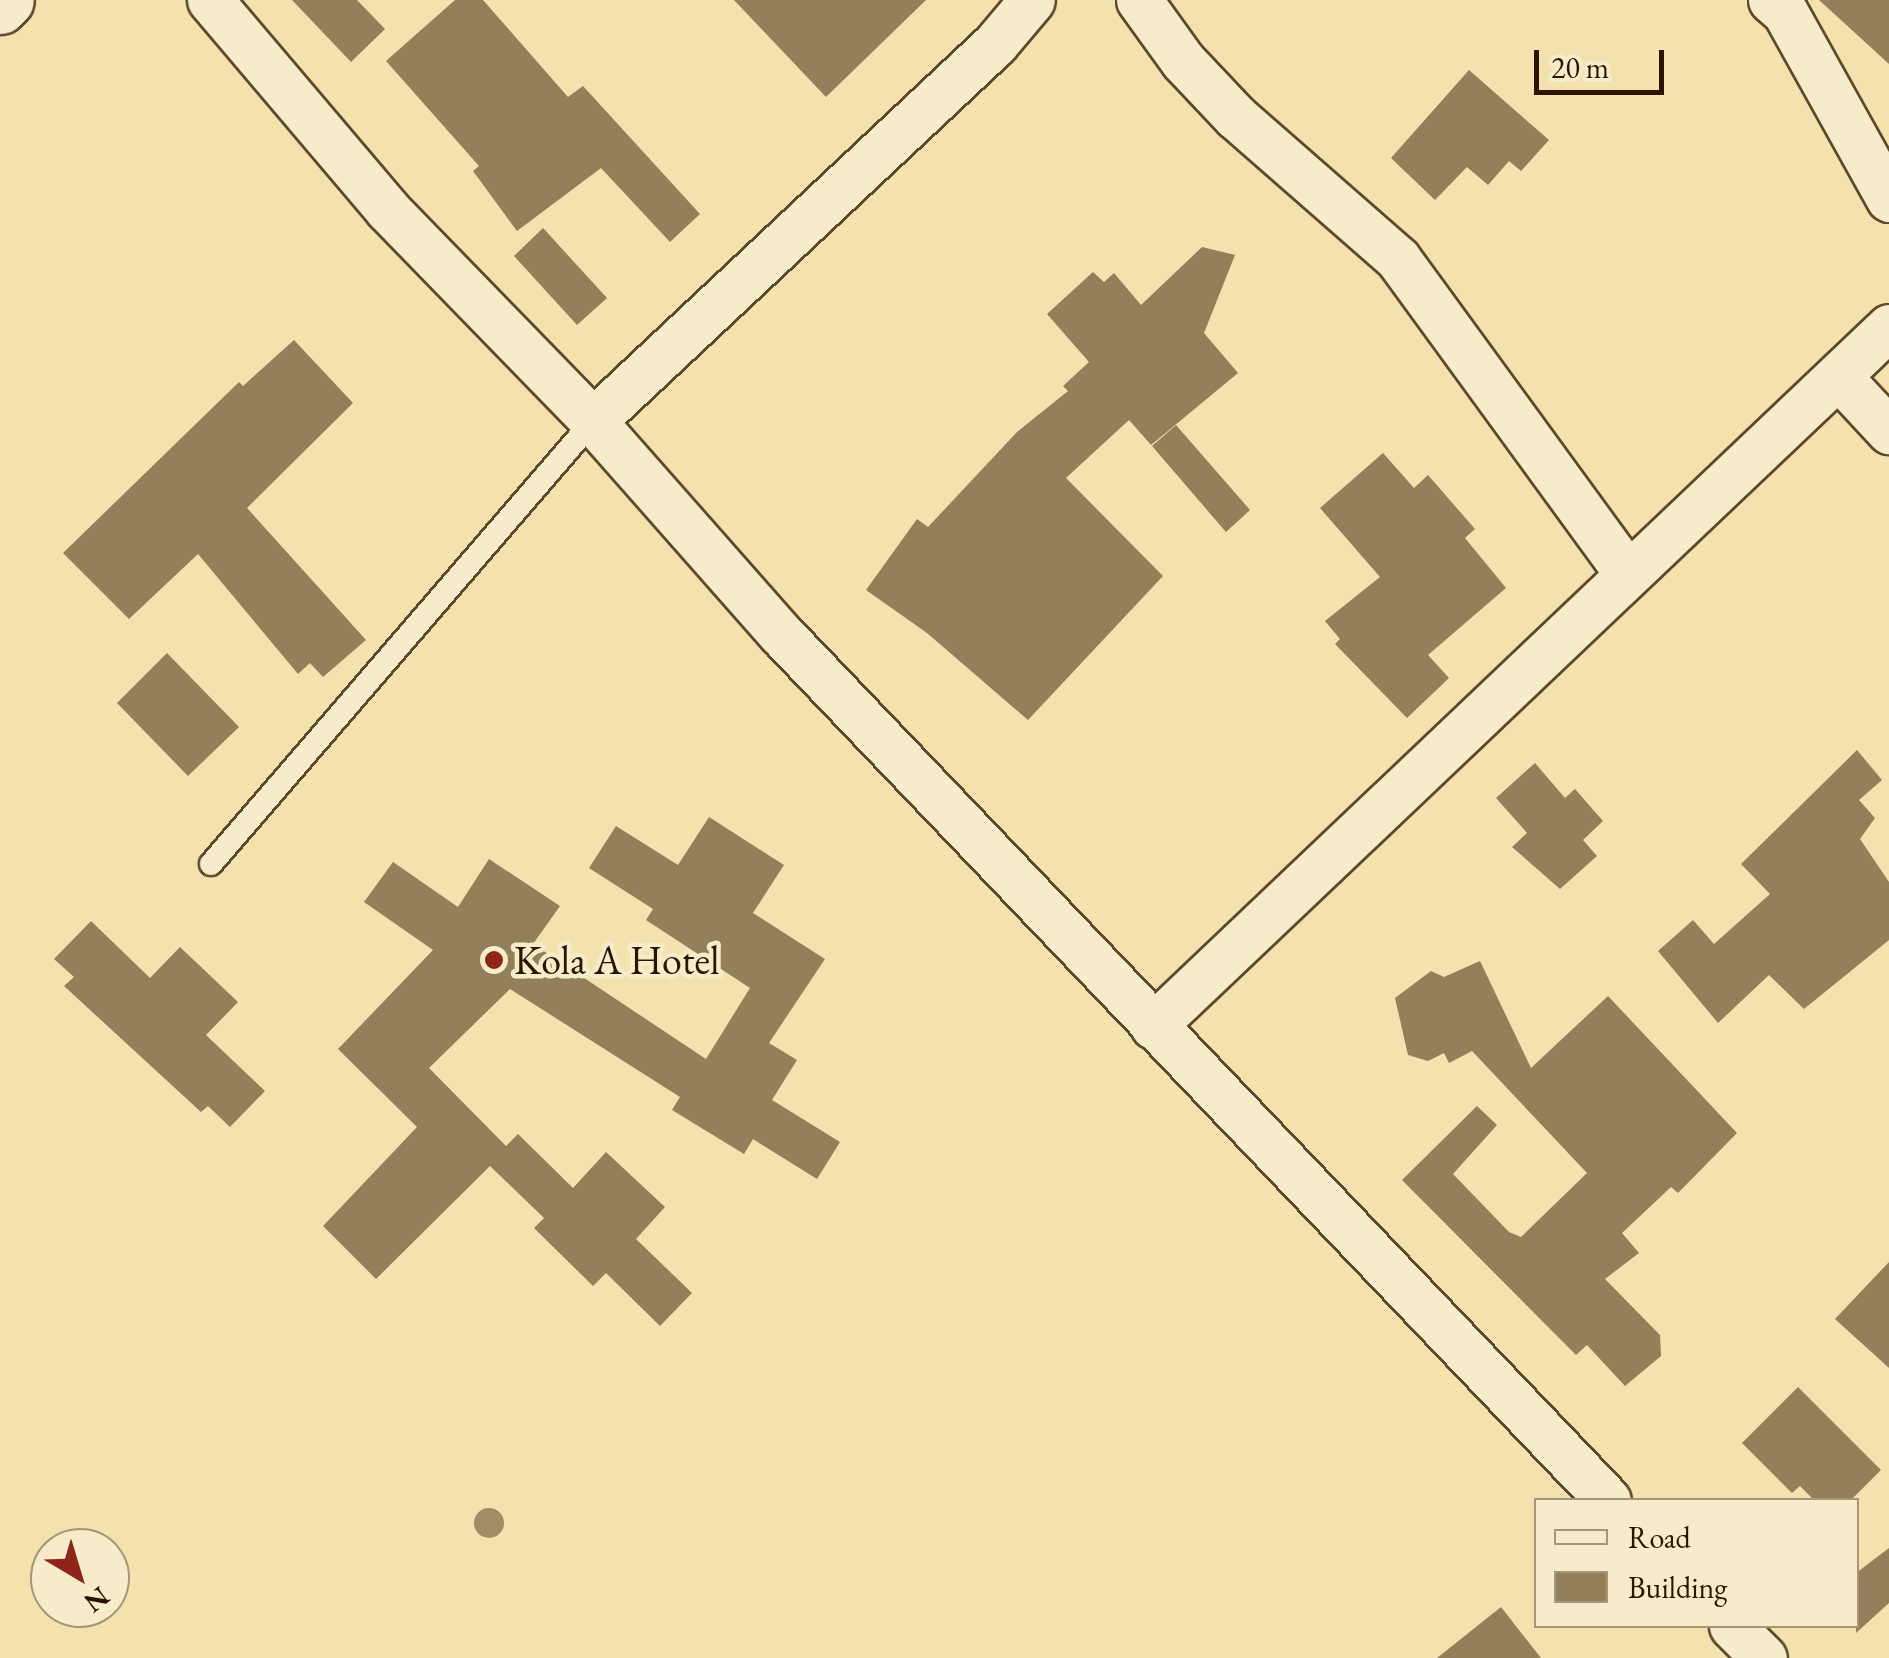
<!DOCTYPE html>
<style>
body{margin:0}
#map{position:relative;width:1889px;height:1658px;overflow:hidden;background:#f3e1ae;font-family:"EB Garamond",serif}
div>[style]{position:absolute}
.building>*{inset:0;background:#937f5a}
.roads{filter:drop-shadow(2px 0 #5d482c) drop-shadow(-2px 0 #5d482c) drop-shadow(0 2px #5d482c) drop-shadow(0 -2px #5d482c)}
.service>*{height:22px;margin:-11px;padding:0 11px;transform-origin:11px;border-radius:11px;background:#f7ecca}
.minor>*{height:45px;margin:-22.5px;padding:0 22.5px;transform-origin:22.5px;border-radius:22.5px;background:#f7ecca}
.secondary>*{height:55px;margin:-27.5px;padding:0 27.5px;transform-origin:27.5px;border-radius:27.5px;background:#f7ecca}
.trees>*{width:30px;height:30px;margin:-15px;border-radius:50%;background:#a08d66}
.dots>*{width:28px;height:28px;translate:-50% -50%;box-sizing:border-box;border:5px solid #f7ecca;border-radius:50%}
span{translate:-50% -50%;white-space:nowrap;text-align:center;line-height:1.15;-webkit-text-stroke:9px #f7ecca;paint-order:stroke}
.poi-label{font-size:40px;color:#2b1500}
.left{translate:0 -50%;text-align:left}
.legend{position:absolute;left:1534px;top:1498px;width:325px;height:130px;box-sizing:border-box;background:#f7ecca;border:2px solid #a59679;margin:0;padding:12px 18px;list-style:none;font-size:30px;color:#2b1500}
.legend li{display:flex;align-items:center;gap:20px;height:50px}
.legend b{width:50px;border:2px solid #a59679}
.north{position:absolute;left:30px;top:1528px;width:100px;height:100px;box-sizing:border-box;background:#f7ecca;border:2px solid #a59679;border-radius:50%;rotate:142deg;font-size:28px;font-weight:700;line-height:40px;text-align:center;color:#2b1500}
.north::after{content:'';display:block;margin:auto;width:35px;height:45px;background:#8f2418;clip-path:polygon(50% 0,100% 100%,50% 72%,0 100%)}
.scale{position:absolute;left:1534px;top:50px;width:130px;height:45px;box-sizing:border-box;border:5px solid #2b1500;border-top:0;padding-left:12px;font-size:30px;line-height:35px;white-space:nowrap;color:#2b1500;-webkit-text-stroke:8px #f7ecca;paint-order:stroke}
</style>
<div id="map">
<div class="building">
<i style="clip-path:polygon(292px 0,357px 0,385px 29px,351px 62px)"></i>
<i style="clip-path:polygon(455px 0,483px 0,568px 97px,583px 86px,700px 214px,670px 242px,601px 168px,517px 231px,473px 171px,479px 166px,386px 61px)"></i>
<i style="clip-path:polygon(734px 0,926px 0,826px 97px)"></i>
<i style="clip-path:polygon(1819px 0,1889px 0,1889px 64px)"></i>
<i style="clip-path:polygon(1469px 70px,1549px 140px,1521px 171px,1509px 161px,1488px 185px,1467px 167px,1435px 200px,1391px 158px)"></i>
<i style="clip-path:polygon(543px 228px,607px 298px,577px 325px,514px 256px)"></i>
<i style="clip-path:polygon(1202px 247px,1235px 255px,1204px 333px,1238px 373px,1151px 445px,1129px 420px,1066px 478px,1163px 576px,1028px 720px,927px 633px,866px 590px,917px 519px,928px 527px,1017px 432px,1068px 391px,1063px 386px,1089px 362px,1047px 314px,1093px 272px,1104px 282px,1114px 273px,1141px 305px)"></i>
<i style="clip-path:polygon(294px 340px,353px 403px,247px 508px,366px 640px,323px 677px,310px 663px,298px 674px,198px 554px,129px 619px,63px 553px,239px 382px,243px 386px)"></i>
<i style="clip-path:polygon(1176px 425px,1250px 510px,1226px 532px,1152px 446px)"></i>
<i style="clip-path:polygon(1383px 453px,1414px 488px,1428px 475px,1475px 529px,1465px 538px,1506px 588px,1428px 655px,1449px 678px,1407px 718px,1335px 644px,1340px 639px,1325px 621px,1380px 577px,1320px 508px)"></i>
<i style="clip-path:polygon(167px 653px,239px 727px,188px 776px,117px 703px)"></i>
<i style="clip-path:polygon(1857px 750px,1882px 780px,1859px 800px,1875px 818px,1860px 839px,1889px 882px,1889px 940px,1804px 1009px,1769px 975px,1718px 1023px,1658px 951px,1693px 920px,1714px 944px,1770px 894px,1741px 864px)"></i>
<i style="clip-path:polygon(1535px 763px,1565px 798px,1575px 789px,1603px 821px,1583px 840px,1597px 856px,1560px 889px,1512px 847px,1527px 833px,1496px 798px)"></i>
<i style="clip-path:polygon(709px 817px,784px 865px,753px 913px,825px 959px,769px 1043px,797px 1060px,772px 1100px,840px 1142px,817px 1179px,753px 1139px,744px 1154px,672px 1110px,680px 1097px,510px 989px,429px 1068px,506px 1146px,518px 1134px,573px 1188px,606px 1152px,665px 1207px,636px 1239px,692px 1293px,660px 1326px,606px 1273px,593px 1286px,534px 1228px,544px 1218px,490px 1166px,376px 1279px,323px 1226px,417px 1127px,338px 1049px,433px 950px,364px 902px,393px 862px,458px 907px,489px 859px,560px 906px,533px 944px,706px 1059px,750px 988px,646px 920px,653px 909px,589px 868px,616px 826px,678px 865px)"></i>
<i style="clip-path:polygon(91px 921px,150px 978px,180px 947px,238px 1002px,206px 1035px,265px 1091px,230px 1127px,208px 1106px,201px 1112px,64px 986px,74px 977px,54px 959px)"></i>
<i style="clip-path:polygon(1480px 961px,1531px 1068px,1608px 996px,1737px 1133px,1678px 1193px,1671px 1187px,1622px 1233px,1639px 1253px,1605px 1279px,1660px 1335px,1661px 1356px,1625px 1386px,1587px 1345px,1576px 1355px,1402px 1180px,1477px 1106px,1497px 1125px,1453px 1174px,1509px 1232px,1521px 1237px,1587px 1173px,1472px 1051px,1449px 1063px,1444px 1053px,1428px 1061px,1408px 1055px,1395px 998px,1431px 971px,1444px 977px)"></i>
<i style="clip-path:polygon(1889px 1262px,1889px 1368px,1835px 1319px)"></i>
<i style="clip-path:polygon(1798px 1387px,1881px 1470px,1851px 1500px,1814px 1500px,1800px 1486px,1792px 1493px,1742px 1443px)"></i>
<i style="clip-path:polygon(1889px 1548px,1889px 1603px,1856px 1633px,1856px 1573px)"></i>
<i style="clip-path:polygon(1501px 1607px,1541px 1658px,1437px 1658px)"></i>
</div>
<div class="roads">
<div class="service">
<i style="left:211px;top:864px;width:585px;rotate:-49.23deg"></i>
</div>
<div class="minor">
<i style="left:210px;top:0;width:274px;rotate:49.7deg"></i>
<i style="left:387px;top:209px;width:296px;rotate:45.8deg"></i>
<i style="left:593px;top:421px;width:284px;rotate:48.6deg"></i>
<i style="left:781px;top:634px;width:1197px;rotate:46.32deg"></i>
<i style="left:1139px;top:0;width:75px;rotate:54.2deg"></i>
<i style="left:1183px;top:61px;width:77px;rotate:46.6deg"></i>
<i style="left:1236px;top:117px;width:215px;rotate:41.2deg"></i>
<i style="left:1398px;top:259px;width:387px;rotate:53.9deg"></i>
<i style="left:1771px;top:0;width:18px;rotate:41deg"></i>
<i style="left:1785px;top:12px;width:214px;rotate:60.9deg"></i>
<i style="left:1839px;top:377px;width:74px;rotate:47.2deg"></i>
<i style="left:593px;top:421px;width:551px;rotate:-43.16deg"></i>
<i style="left:995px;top:44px;width:57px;rotate:-49.9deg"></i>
<i style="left:1153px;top:1026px;width:1015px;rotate:-43.52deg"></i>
<i style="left:1732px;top:1626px;width:45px;rotate:45deg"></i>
</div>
<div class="secondary">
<i style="left:0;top:6px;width:8px;rotate:-45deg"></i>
</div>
</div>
<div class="trees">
<i style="left:489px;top:1523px"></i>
</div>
<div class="dots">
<i style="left:494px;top:960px;background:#8f2418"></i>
</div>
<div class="poi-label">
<span class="left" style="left:514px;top:960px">Kola A Hotel</span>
</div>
<ul class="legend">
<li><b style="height:12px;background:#f7ecca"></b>Road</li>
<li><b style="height:28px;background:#937f5a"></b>Building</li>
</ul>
<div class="north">N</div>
<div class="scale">20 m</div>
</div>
